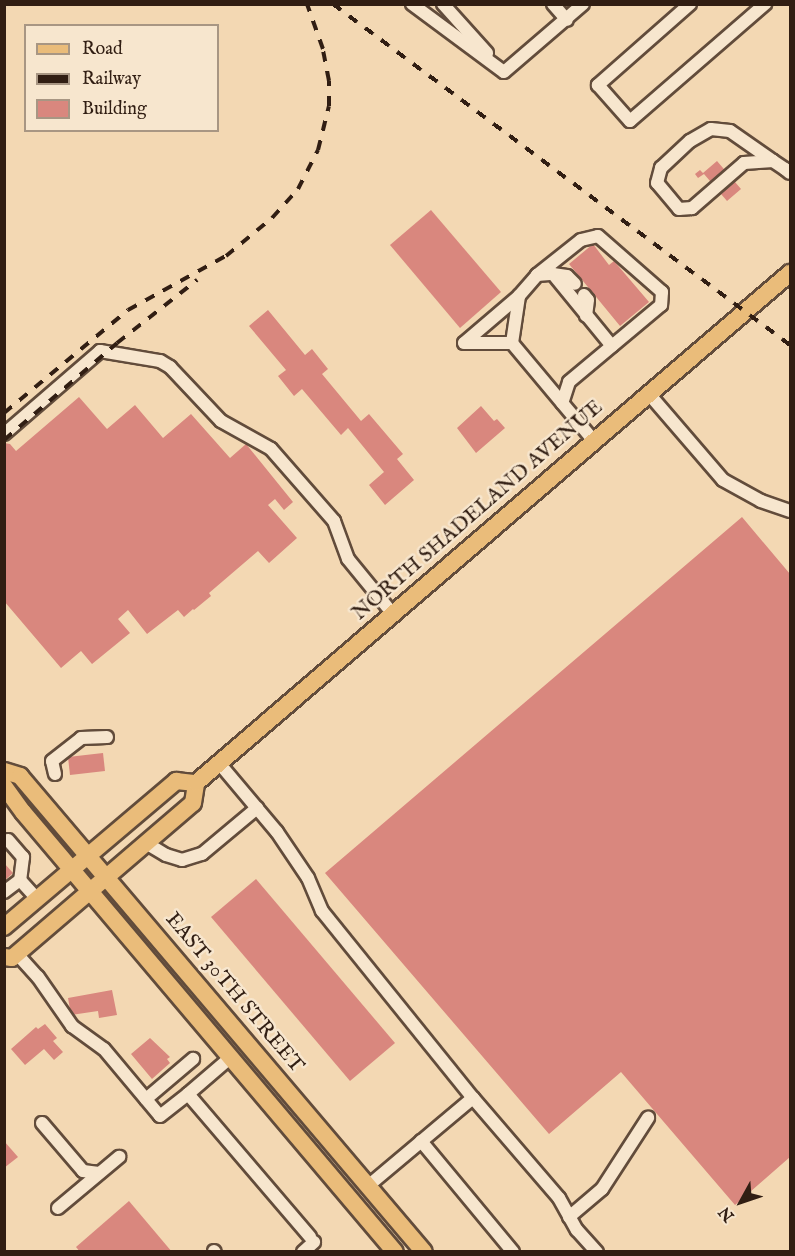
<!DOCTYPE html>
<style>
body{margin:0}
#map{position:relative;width:795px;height:1256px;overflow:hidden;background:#f3d8b3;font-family:"IM FELL English",serif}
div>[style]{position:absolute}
.building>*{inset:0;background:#d9877e}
.roads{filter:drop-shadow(2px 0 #624c3b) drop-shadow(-2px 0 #624c3b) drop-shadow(0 2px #624c3b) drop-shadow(0 -2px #624c3b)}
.minor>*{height:12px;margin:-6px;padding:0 6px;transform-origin:6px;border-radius:6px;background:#f7e6ce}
.major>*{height:16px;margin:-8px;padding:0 8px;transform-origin:8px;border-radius:8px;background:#eabc7a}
.rail>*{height:4px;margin-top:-2px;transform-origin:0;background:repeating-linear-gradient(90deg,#311e13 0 10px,transparent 0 20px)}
span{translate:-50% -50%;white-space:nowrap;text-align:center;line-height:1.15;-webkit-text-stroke:5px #f7e6ce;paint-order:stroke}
.street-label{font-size:21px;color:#311e13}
.frame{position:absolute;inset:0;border:6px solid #311e13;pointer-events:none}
.legend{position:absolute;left:24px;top:24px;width:195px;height:108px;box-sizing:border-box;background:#f7e6ce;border:2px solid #a89683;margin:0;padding:8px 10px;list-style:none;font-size:18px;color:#311e13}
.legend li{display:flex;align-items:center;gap:12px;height:30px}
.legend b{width:30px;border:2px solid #a89683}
.north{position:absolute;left:711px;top:1172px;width:60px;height:60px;-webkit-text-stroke:4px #f7e6ce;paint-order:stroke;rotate:230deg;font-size:16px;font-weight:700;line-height:24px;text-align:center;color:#311e13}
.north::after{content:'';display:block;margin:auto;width:21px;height:27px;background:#311e13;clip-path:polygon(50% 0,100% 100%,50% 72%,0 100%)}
</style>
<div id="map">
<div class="building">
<i style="clip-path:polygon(717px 161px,741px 189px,727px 201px,704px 174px,698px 178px,695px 174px,700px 170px,703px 173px)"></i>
<i style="clip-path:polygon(431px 210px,501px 292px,460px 328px,390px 245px)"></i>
<i style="clip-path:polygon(593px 244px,609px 265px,614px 261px,649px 302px,620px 326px,569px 264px)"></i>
<i style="clip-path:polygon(268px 310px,305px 355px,312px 349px,328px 369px,322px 374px,361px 421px,369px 414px,403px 454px,397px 459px,414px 480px,385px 505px,369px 485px,384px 472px,348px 428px,341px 435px,302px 389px,294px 396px,278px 376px,286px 370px,249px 326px)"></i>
<i style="clip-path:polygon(79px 397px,107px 429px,135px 405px,163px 438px,191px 414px,230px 458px,246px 444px,293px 502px,284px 510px,275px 499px,268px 505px,297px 538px,269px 563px,258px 551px,209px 593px,211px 596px,194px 610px,193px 609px,184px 617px,178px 610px,147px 634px,128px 610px,118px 619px,130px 633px,92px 664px,81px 651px,61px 668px,4px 601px,4px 443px,10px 444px,16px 451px)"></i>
<i style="clip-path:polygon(481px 406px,494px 421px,497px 419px,505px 428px,476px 453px,457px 428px)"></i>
<i style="clip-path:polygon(742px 517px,790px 574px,790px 1157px,735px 1205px,621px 1072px,549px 1134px,325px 873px)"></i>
<i style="clip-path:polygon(103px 753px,105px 771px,70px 775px,68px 757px)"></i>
<i style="clip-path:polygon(4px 863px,13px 873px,4px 881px)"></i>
<i style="clip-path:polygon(256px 879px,395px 1043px,350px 1081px,211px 917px)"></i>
<i style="clip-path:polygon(112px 990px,117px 1015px,99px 1018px,98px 1011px,71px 1015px,68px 998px)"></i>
<i style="clip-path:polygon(45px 1024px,57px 1038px,53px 1041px,63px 1052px,54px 1060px,44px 1049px,25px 1065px,11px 1049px,36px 1027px,38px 1029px)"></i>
<i style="clip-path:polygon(150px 1038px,170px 1057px,167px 1059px,170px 1063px,152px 1079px,131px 1054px)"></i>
<i style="clip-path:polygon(4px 1141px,18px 1157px,4px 1168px)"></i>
<i style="clip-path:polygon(129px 1201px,172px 1252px,80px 1252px,76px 1247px)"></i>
</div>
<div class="roads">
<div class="minor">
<i style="left:412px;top:4px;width:114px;rotate:36.5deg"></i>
<i style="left:504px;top:72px;width:104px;rotate:-40.7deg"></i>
<i style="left:443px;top:4px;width:66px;rotate:48.1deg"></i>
<i style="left:553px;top:4px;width:21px;rotate:49deg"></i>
<i style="left:690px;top:4px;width:123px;rotate:138.6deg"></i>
<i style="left:598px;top:85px;width:48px;rotate:48.4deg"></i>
<i style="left:630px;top:121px;width:179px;rotate:-40.9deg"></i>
<i style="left:773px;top:161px;width:29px;rotate:176deg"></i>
<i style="left:744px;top:163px;width:69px;rotate:139.1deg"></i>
<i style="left:692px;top:208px;width:13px;rotate:176deg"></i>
<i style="left:679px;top:209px;width:34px;rotate:-130deg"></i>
<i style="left:657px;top:183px;width:16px;rotate:-75deg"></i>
<i style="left:661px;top:168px;width:40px;rotate:-43deg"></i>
<i style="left:690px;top:141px;width:24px;rotate:-30deg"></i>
<i style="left:711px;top:129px;width:19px;rotate:6deg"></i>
<i style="left:730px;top:131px;width:52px;rotate:34.9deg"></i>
<i style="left:773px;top:161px;width:14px;rotate:34deg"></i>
<i style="left:785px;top:169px;width:6px;rotate:39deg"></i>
<i style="left:553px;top:274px;width:14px;rotate:8deg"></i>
<i style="left:567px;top:276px;width:11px;rotate:45deg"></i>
<i style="left:537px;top:275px;width:16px;rotate:-4deg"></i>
<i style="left:553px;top:274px;width:93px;rotate:50.7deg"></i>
<i style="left:584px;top:295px;width:6px;rotate:51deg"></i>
<i style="left:588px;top:300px;width:16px;rotate:97deg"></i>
<i style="left:519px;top:296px;width:28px;rotate:-49deg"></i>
<i style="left:537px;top:275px;width:56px;rotate:-38.5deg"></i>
<i style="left:581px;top:240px;width:17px;rotate:-13deg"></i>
<i style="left:598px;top:236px;width:85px;rotate:41.2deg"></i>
<i style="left:662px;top:292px;width:13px;rotate:94deg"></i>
<i style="left:661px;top:305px;width:120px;rotate:140.1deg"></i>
<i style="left:569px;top:382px;width:22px;rotate:108deg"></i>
<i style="left:512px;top:343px;width:48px;rotate:-81.5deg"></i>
<i style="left:519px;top:296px;width:72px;rotate:139.5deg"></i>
<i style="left:464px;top:343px;width:48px"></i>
<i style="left:512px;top:343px;width:128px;rotate:50.1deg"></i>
<i style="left:649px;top:394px;width:113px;rotate:49.3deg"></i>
<i style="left:723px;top:480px;width:43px;rotate:28.9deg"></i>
<i style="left:761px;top:501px;width:31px;rotate:19deg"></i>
<i style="left:4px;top:434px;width:127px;rotate:-40.8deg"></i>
<i style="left:100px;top:351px;width:61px;rotate:9.5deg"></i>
<i style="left:160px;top:361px;width:12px;rotate:31deg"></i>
<i style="left:170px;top:367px;width:74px;rotate:46.6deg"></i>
<i style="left:221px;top:421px;width:57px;rotate:29.2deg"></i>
<i style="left:271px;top:449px;width:96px;rotate:48.8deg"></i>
<i style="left:334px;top:521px;width:40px;rotate:69.8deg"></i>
<i style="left:348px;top:559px;width:71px;rotate:50.7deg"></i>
<i style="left:219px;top:763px;width:90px;rotate:50deg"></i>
<i style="left:277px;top:832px;width:55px;rotate:56deg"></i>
<i style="left:308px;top:878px;width:36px;rotate:67deg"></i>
<i style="left:322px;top:911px;width:240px;rotate:51.1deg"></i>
<i style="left:473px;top:1098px;width:132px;rotate:49.3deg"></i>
<i style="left:559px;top:1198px;width:37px;rotate:61deg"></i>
<i style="left:577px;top:1230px;width:30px;rotate:48deg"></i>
<i style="left:55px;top:774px;width:13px;rotate:-103deg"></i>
<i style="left:52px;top:761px;width:37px;rotate:-38deg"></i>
<i style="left:81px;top:738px;width:26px;rotate:-2deg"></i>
<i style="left:8px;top:840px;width:23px;rotate:49deg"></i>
<i style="left:23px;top:857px;width:23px;rotate:97deg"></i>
<i style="left:146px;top:843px;width:23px;rotate:31deg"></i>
<i style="left:166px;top:855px;width:17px;rotate:17deg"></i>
<i style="left:182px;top:860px;width:21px;rotate:-17deg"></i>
<i style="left:202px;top:854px;width:72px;rotate:-39.9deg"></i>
<i style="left:4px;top:892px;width:20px;rotate:-37deg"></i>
<i style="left:20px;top:880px;width:25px;rotate:48deg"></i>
<i style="left:17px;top:954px;width:31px;rotate:48deg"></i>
<i style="left:38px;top:977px;width:60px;rotate:55.2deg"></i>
<i style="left:72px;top:1026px;width:39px;rotate:36deg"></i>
<i style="left:104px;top:1049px;width:87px;rotate:50.1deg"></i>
<i style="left:160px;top:1116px;width:36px;rotate:-38deg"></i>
<i style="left:231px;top:1057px;width:57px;rotate:139.3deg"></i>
<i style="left:188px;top:1094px;width:188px;rotate:49.5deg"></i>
<i style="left:146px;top:1099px;width:62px;rotate:-40.4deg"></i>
<i style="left:42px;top:1123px;width:63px;rotate:49.5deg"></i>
<i style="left:83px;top:1171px;width:16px;rotate:7deg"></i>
<i style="left:421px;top:1141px;width:144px;rotate:50.3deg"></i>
<i style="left:368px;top:1186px;width:137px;rotate:-40deg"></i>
<i style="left:58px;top:1208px;width:80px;rotate:-39.9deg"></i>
<i style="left:569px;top:1217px;width:43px;rotate:-40.3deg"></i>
<i style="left:602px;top:1189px;width:85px;rotate:-57.1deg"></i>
<i style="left:214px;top:1251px;width:1px;rotate:45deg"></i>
<i style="left:303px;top:1252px;width:15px;rotate:-42deg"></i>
</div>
<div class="major">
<i style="left:4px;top:771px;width:17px;rotate:17deg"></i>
<i style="left:20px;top:776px;width:624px;rotate:49.68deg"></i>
<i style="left:4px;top:786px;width:32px;rotate:54deg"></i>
<i style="left:23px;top:812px;width:576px;rotate:49.79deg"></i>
<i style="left:4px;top:927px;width:226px;rotate:-40.3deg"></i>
<i style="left:176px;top:781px;width:20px;rotate:6deg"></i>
<i style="left:4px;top:957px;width:8px;rotate:7deg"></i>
<i style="left:12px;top:958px;width:238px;rotate:-40.6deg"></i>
<i style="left:193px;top:803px;width:20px;rotate:-81deg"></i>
<i style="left:196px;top:783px;width:783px;rotate:-40.65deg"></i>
</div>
</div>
<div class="rail">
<i style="left:333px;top:4px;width:570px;rotate:36.73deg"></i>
<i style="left:4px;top:413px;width:161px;rotate:-39.7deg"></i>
<i style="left:128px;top:310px;width:112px;rotate:-28.9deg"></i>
<i style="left:226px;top:256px;width:60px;rotate:-39.6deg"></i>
<i style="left:272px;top:218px;width:39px;rotate:-48deg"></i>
<i style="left:298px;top:189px;width:44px;rotate:-62.9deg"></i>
<i style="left:318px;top:150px;width:45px;rotate:-76deg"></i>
<i style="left:329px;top:106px;width:25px;rotate:-90deg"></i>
<i style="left:329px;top:81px;width:33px;rotate:-101deg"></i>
<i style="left:323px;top:49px;width:48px;rotate:-109.6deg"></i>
<i style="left:4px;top:440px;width:149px;rotate:-40.6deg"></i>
<i style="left:117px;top:343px;width:102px;rotate:-38.2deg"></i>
</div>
<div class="street-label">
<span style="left:478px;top:511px;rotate:-41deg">NORTH SHADELAND AVENUE</span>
<span style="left:234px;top:993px;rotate:50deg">EAST 30TH STREET</span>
</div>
<div class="frame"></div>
<ul class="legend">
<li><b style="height:8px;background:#eabc7a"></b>Road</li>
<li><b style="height:8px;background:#311e13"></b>Railway</li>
<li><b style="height:16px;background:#d9877e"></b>Building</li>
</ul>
<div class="north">N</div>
</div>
